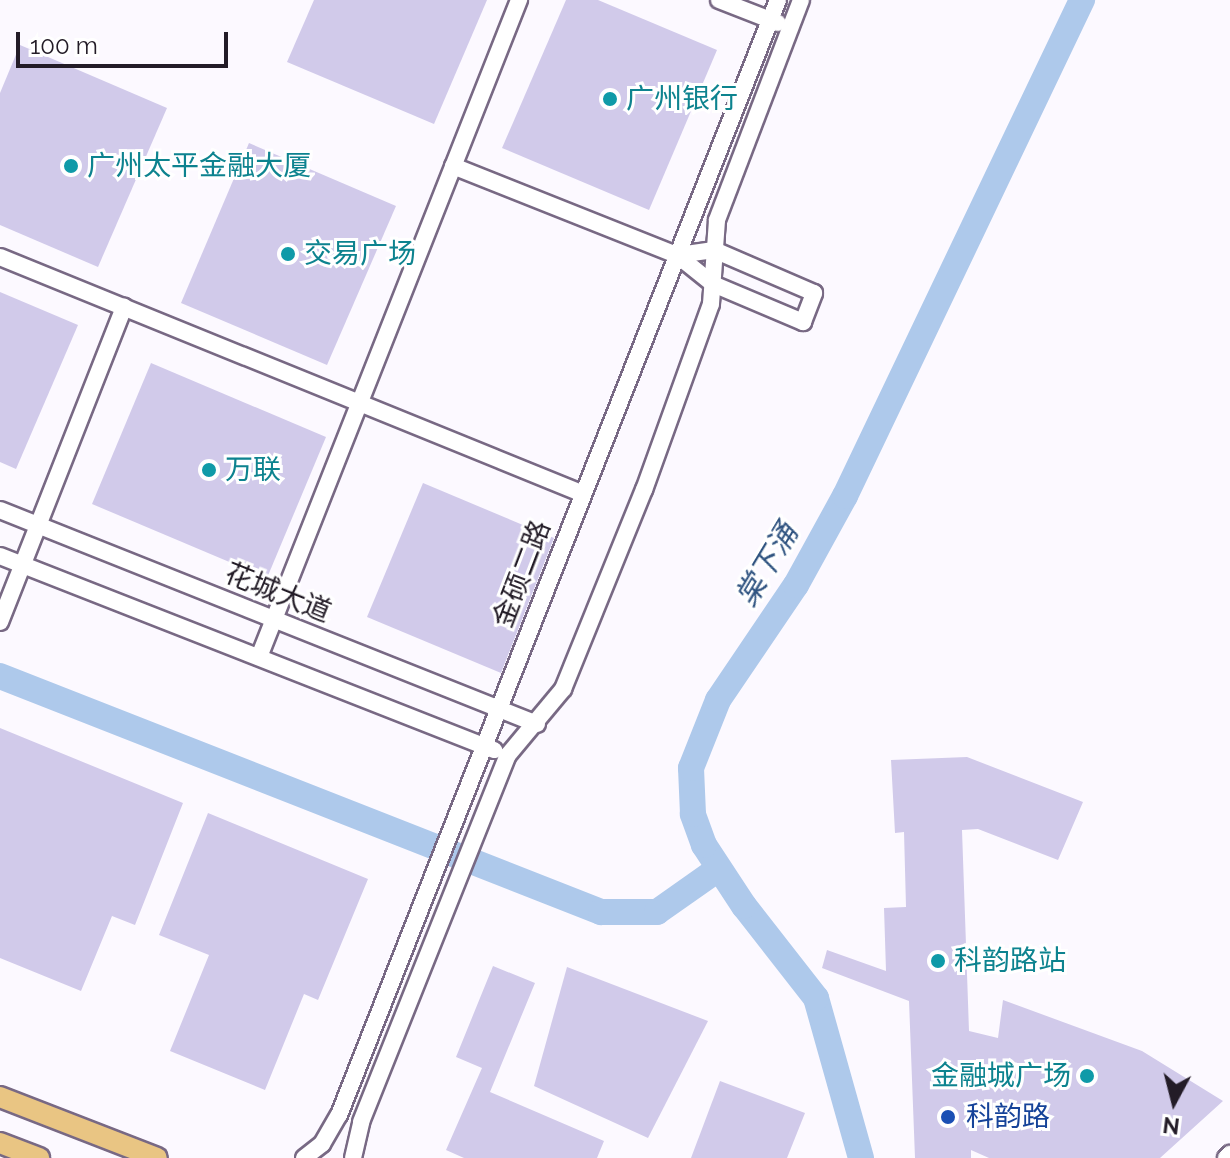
<!DOCTYPE html>
<meta charset="utf-8">
<style>
body{margin:0}
#map{position:relative;width:1230px;height:1158px;overflow:hidden;background:#fcf9ff;font-family:Raleway,"Noto Sans SC",sans-serif}
div>[style]{position:absolute}
.river>*{height:26px;margin:-13px;padding:0 13px;transform-origin:13px;border-radius:13px;background:#aec9eb}
.building>*{inset:0;background:#d1caea}
.roads{filter:drop-shadow(2px 0 #786984) drop-shadow(-2px 0 #786984) drop-shadow(0 2px #786984) drop-shadow(0 -2px #786984)}
.minor>*{height:16px;margin:-8px;padding:0 8px;transform-origin:8px;border-radius:8px;background:#fff}
.major>*{height:20px;margin:-10px;padding:0 10px;transform-origin:10px;border-radius:10px;background:#e9c583}
.dots>*{width:22px;height:22px;translate:-50% -50%;box-sizing:border-box;border:4px solid #fff;border-radius:50%}
span{translate:-50% -50%;white-space:nowrap;text-align:center;line-height:1.15;-webkit-text-stroke:6px #fff;paint-order:stroke}
.culture-label{font-size:28px;color:#0d838f}
.left{translate:0 -50%;text-align:left}
.right{translate:-100% -50%;text-align:right}
.street-label{font-size:28px;color:#231c27}
.transit-label{font-size:28px;color:#164399}
.water-label{font-size:30px;color:#2f5380;font-style:italic}
.north{position:absolute;left:1134px;top:1062px;width:80px;height:80px;-webkit-text-stroke:6px #fff;paint-order:stroke;rotate:187deg;font-size:22px;font-weight:700;line-height:32px;text-align:center;color:#231c27}
.north::after{content:'';display:block;margin:auto;width:28px;height:36px;background:#231c27;clip-path:polygon(50% 0,100% 100%,50% 72%,0 100%)}
.scale{position:absolute;left:16px;top:32px;width:212px;height:36px;box-sizing:border-box;border:4px solid #231c27;border-top:0;padding-left:10px;font-size:24px;line-height:28px;white-space:nowrap;color:#231c27;-webkit-text-stroke:6px #fff;paint-order:stroke}
</style>
<div id="map">
<div class="river">
<i style="left:0;top:676px;width:646px;rotate:21.44deg"></i>
<i style="left:601px;top:912px;width:56px"></i>
<i style="left:657px;top:912px;width:75px;rotate:-35.2deg"></i>
<i style="left:861px;top:1158px;width:166px;rotate:-105.7deg"></i>
<i style="left:816px;top:998px;width:117px;rotate:-128deg"></i>
<i style="left:744px;top:906px;width:73px;rotate:-123.3deg"></i>
<i style="left:704px;top:845px;width:33px;rotate:-110deg"></i>
<i style="left:693px;top:814px;width:46px;rotate:-92.5deg"></i>
<i style="left:691px;top:768px;width:73px;rotate:-68.3deg"></i>
<i style="left:718px;top:700px;width:139px;rotate:-55.9deg"></i>
<i style="left:796px;top:585px;width:102px;rotate:-61.2deg"></i>
<i style="left:845px;top:496px;width:550px;rotate:-64.46deg"></i>
</div>
<div class="building">
<i style="clip-path:polygon(314px 0,487px 0,434px 124px,287px 62px)"></i>
<i style="clip-path:polygon(566px 0,598px 0,717px 50px,649px 210px,502px 148px)"></i>
<i style="clip-path:polygon(20px 45px,167px 108px,98px 267px,0 225px,0 93px)"></i>
<i style="clip-path:polygon(249px 143px,396px 206px,327px 365px,181px 303px)"></i>
<i style="clip-path:polygon(0 292px,78px 325px,16px 469px,0 462px)"></i>
<i style="clip-path:polygon(151px 363px,326px 437px,267px 578px,92px 504px)"></i>
<i style="clip-path:polygon(423px 483px,554px 538px,501px 673px,367px 617px)"></i>
<i style="clip-path:polygon(0 728px,183px 803px,135px 925px,112px 916px,81px 991px,0 958px)"></i>
<i style="clip-path:polygon(967px 757px,1083px 802px,1058px 860px,978px 829px,962px 830px,969px 1031px,998px 1038px,1003px 1000px,1142px 1051px,1223px 1101px,1160px 1158px,989px 1158px,971px 1150px,971px 1158px,915px 1158px,909px 1001px,822px 968px,827px 950px,886px 971px,884px 908px,906px 907px,904px 832px,895px 833px,891px 760px)"></i>
<i style="clip-path:polygon(208px 813px,368px 879px,318px 1000px,304px 994px,265px 1090px,170px 1051px,209px 955px,159px 935px)"></i>
<i style="clip-path:polygon(493px 966px,535px 983px,490px 1092px,604px 1141px,597px 1158px,464px 1158px,446px 1150px,482px 1068px,456px 1057px)"></i>
<i style="clip-path:polygon(567px 967px,708px 1021px,648px 1138px,534px 1086px)"></i>
<i style="clip-path:polygon(720px 1081px,805px 1113px,787px 1158px,691px 1158px)"></i>
</div>
<div class="roads">
<div class="minor">
<i style="left:719px;top:0;width:63px;rotate:21.3deg"></i>
<i style="left:453px;top:166px;width:241px;rotate:21.7deg"></i>
<i style="left:677px;top:255px;width:46px;rotate:38.9deg"></i>
<i style="left:713px;top:284px;width:98px;rotate:22.9deg"></i>
<i style="left:803px;top:322px;width:31px;rotate:-69deg"></i>
<i style="left:814px;top:293px;width:109px;rotate:-156.7deg"></i>
<i style="left:714px;top:250px;width:37px;rotate:172deg"></i>
<i style="left:0;top:257px;width:627px;rotate:22.11deg"></i>
<i style="left:0;top:510px;width:578px;rotate:21.73deg"></i>
<i style="left:0;top:556px;width:531px;rotate:21.44deg"></i>
<i style="left:0;top:622px;width:339px;rotate:-68.5deg"></i>
<i style="left:259px;top:657px;width:707px;rotate:-68.41deg"></i>
<i style="left:304px;top:1158px;width:23px;rotate:-38deg"></i>
<i style="left:322px;top:1144px;width:34px;rotate:-60deg"></i>
<i style="left:339px;top:1115px;width:1198px;rotate:-68.51deg"></i>
<i style="left:353px;top:1158px;width:37px;rotate:-77deg"></i>
<i style="left:361px;top:1122px;width:395px;rotate:-68.2deg"></i>
<i style="left:508px;top:755px;width:86px;rotate:-50.2deg"></i>
<i style="left:563px;top:689px;width:215px;rotate:-67.9deg"></i>
<i style="left:644px;top:490px;width:198px;rotate:-70.2deg"></i>
<i style="left:711px;top:304px;width:84px;rotate:-85.9deg"></i>
<i style="left:717px;top:220px;width:235px;rotate:-69.1deg"></i>
<i style="left:1226px;top:1158px;width:6px;rotate:-45deg"></i>
</div>
<div class="major">
<i style="left:0;top:1097px;width:168px;rotate:21.2deg"></i>
<i style="left:0;top:1143px;width:42px;rotate:21deg"></i>
</div>
</div>
<div class="dots">
<i style="left:610px;top:99px;background:#0f9aa8"></i>
<i style="left:71px;top:166px;background:#0f9aa8"></i>
<i style="left:288px;top:254px;background:#0f9aa8"></i>
<i style="left:209px;top:470px;background:#0f9aa8"></i>
<i style="left:938px;top:961px;background:#0f9aa8"></i>
<i style="left:1087px;top:1076px;background:#0f9aa8"></i>
<i style="left:948px;top:1117px;background:#1a4fb4"></i>
</div>
<div class="culture-label">
<span class="left" style="left:626px;top:99px">广州银行</span>
<span class="left" style="left:87px;top:166px">广州太平金融大厦</span>
<span class="left" style="left:304px;top:254px">交易广场</span>
<span class="left" style="left:225px;top:470px">万联</span>
<span class="left" style="left:954px;top:961px">科韵路站</span>
<span class="right" style="left:1071px;top:1076px">金融城广场</span>
</div>
<div class="street-label">
<span style="left:522px;top:574px;rotate:-69deg">金硕二路</span>
<span style="left:278px;top:593px;rotate:22deg">花城大道</span>
</div>
<div class="transit-label">
<span class="left" style="left:966px;top:1117px">科韵路</span>
</div>
<div class="water-label">
<span style="left:767px;top:565px;rotate:-59deg">棠下涌</span>
</div>
<div class="north">N</div>
<div class="scale">100 m</div>
</div>
